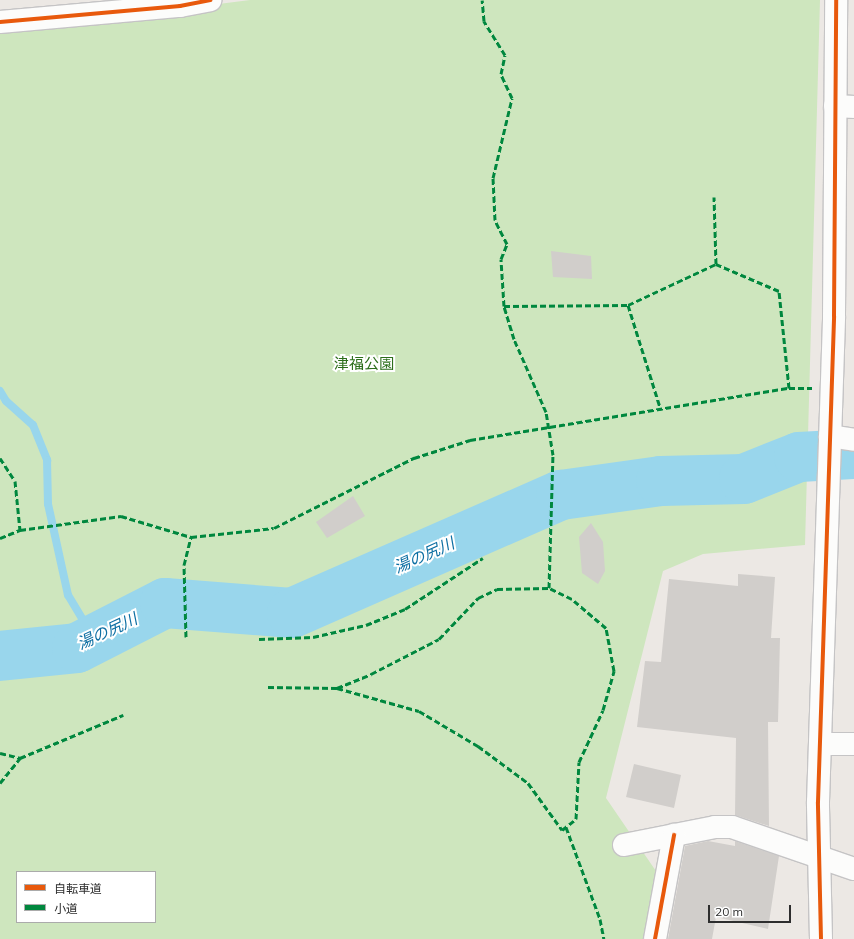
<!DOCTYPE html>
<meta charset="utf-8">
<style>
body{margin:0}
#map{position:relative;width:854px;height:939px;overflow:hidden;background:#ece8e4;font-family:Mulish,"Noto Sans JP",sans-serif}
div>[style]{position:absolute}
.green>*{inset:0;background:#cee6be}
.stream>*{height:8px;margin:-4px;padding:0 4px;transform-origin:4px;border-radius:4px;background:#99d6ec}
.river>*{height:50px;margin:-25px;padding:0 25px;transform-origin:25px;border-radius:25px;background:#99d6ec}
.building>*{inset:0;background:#d1cecb}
.roads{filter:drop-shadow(1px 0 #c5c4c5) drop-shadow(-1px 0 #c5c4c5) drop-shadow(0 1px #c5c4c5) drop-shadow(0 -1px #c5c4c5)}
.minor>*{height:22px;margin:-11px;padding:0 11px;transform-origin:11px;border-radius:11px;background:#fcfcfb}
.tertiary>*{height:22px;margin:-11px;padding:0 11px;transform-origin:11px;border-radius:11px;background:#fcfcfb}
.quiet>*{height:3px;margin-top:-1.5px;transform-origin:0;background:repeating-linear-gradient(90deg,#00873e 0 6px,transparent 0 9px)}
.cycleway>*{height:4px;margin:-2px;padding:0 2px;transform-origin:2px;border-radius:2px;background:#e8590c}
span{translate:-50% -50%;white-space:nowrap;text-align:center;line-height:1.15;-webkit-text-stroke:4px #fff;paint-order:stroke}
.park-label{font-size:15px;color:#2c6e1b}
.water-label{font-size:16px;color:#0d6fa3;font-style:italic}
.legend{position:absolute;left:16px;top:871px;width:140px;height:52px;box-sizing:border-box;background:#fff;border:1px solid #ababab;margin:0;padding:5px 7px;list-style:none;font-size:12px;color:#2e2e2e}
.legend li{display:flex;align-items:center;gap:8px;height:20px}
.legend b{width:20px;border:1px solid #ababab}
.scale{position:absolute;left:708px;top:905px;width:83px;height:18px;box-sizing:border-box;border:2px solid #2e2e2e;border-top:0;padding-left:5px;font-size:12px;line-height:14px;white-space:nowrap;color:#2e2e2e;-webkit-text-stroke:3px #fff;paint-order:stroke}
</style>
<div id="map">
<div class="green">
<i style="clip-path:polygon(evenodd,250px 0,820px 0,805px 545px,703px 554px,663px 571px,606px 798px,660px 877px,654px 939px,0 939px,0 32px,250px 0,17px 872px,155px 872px,155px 922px,17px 922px,17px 872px)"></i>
</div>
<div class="stream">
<i style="left:0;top:391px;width:12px;rotate:59deg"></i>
<i style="left:6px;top:401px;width:36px;rotate:42deg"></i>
<i style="left:33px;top:425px;width:38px;rotate:68deg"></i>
<i style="left:47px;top:460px;width:44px;rotate:88.7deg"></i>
<i style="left:48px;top:504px;width:93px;rotate:77.6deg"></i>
<i style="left:68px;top:595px;width:52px;rotate:59deg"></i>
</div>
<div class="river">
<i style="left:0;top:656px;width:77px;rotate:-5.9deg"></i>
<i style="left:77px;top:648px;width:99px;rotate:-27.1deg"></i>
<i style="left:165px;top:603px;width:127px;rotate:4.5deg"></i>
<i style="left:292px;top:613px;width:294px;rotate:-23.7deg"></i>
<i style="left:561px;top:495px;width:101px;rotate:-8deg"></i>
<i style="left:661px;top:481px;width:83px;rotate:-1.4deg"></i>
<i style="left:744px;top:479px;width:59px;rotate:-21.8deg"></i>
<i style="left:799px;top:457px;width:55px;rotate:-3.1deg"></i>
</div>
<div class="building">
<i style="clip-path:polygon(551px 251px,591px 256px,592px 279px,553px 277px)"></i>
<i style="clip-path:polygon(353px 496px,365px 516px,327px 538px,316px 522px)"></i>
<i style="clip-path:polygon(591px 523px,603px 542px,605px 571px,598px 584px,582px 573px,579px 537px)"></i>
<i style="clip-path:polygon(738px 574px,775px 577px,771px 638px,780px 638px,778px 722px,768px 722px,769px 826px,735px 815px,736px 738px,637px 727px,645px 661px,661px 662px,669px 579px,738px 586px)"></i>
<i style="clip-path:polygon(634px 764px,681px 775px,674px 808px,626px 797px)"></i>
<i style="clip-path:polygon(708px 841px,735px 846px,735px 841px,779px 856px,768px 929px,716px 917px,712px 939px,668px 939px,685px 846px)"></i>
</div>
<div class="roads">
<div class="minor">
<i style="left:0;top:22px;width:181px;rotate:-5.1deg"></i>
<i style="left:180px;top:6px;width:31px;rotate:-11deg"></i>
<i style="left:835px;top:106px;width:19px;rotate:3deg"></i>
<i style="left:830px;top:436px;width:24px;rotate:9deg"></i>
<i style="left:820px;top:744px;width:34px"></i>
<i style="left:624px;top:845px;width:93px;rotate:-11.2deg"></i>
<i style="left:715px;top:827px;width:17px"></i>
<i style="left:732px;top:827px;width:129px;rotate:19deg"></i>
<i style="left:655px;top:939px;width:106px;rotate:-79.6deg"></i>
</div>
<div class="tertiary">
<i style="left:821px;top:939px;width:137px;rotate:-91.3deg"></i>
<i style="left:818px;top:802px;width:486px;rotate:-88.1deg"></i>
<i style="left:834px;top:316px;width:316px;rotate:-89.6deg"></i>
</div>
</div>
<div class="quiet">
<i style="left:628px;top:305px;width:110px;rotate:72.6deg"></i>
<i style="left:504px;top:306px;width:124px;rotate:-0.5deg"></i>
<i style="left:628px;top:305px;width:97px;rotate:-25deg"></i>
<i style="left:789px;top:388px;width:23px"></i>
<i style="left:0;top:458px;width:27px;rotate:57deg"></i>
<i style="left:15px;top:481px;width:49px;rotate:84.2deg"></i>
<i style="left:0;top:538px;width:22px;rotate:-22deg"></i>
<i style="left:20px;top:530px;width:102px;rotate:-7.9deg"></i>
<i style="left:121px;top:516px;width:73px;rotate:16.7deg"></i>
<i style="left:191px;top:537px;width:83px;rotate:-6.2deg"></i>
<i style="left:274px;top:528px;width:157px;rotate:-26.6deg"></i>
<i style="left:414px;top:458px;width:59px;rotate:-17.8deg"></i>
<i style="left:470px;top:440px;width:323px;rotate:-9.3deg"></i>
<i style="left:789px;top:388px;width:98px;rotate:-95.9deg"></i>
<i style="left:779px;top:291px;width:69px;rotate:-156.8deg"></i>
<i style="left:716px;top:264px;width:67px;rotate:-91.7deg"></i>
<i style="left:186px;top:637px;width:72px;rotate:-91.6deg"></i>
<i style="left:184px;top:565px;width:29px;rotate:-76deg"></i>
<i style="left:259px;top:639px;width:54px;rotate:-2.1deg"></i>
<i style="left:313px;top:637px;width:54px;rotate:-12.8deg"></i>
<i style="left:366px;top:625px;width:42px;rotate:-22.3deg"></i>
<i style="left:405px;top:609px;width:93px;rotate:-33.2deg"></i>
<i style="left:268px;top:687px;width:69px;rotate:0.8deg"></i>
<i style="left:337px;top:688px;width:37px;rotate:-22deg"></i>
<i style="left:371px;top:674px;width:76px;rotate:-27.2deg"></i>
<i style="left:439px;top:639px;width:57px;rotate:-46.4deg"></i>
<i style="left:478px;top:598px;width:21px;rotate:-25deg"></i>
<i style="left:497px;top:589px;width:52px;rotate:-1.1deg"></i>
<i style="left:549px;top:588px;width:133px;rotate:-88.3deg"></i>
<i style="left:553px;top:455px;width:44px;rotate:-99.2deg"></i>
<i style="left:546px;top:412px;width:80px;rotate:-113.7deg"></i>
<i style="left:514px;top:339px;width:34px;rotate:-107deg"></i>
<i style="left:504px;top:306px;width:47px;rotate:-93.7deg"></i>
<i style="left:501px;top:259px;width:16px;rotate:-68deg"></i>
<i style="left:507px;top:244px;width:27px;rotate:-117deg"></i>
<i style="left:495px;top:220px;width:42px;rotate:-92.7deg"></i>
<i style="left:493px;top:178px;width:82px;rotate:-76.6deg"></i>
<i style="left:512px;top:98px;width:26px;rotate:-115deg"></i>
<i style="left:501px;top:74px;width:19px;rotate:-78deg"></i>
<i style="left:505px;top:55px;width:40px;rotate:-122deg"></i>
<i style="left:484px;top:21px;width:21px;rotate:-95deg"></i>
<i style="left:337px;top:688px;width:85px;rotate:15.7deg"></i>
<i style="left:419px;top:711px;width:69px;rotate:30.7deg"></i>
<i style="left:478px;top:746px;width:62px;rotate:36.5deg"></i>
<i style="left:528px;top:783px;width:58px;rotate:54.1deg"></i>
<i style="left:562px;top:830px;width:18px;rotate:-38deg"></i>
<i style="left:576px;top:819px;width:57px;rotate:-87deg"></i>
<i style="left:579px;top:762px;width:57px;rotate:-65.2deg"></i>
<i style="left:603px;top:710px;width:41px;rotate:-74.2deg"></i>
<i style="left:614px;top:671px;width:44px;rotate:-100.5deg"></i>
<i style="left:606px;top:628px;width:45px;rotate:-139.5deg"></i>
<i style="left:572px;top:599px;width:25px;rotate:-154deg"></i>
<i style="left:0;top:753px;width:21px;rotate:14deg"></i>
<i style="left:20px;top:758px;width:112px;rotate:-22.7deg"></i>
<i style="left:0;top:783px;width:32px;rotate:-51deg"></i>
<i style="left:566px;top:827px;width:98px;rotate:69.7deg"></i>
<i style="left:600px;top:919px;width:20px;rotate:79deg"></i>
</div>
<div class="cycleway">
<i style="left:0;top:22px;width:181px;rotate:-5.1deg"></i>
<i style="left:180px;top:6px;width:31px;rotate:-11deg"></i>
<i style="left:655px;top:939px;width:106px;rotate:-79.6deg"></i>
<i style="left:821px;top:939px;width:137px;rotate:-91.3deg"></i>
<i style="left:818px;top:802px;width:486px;rotate:-88.1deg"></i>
<i style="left:834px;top:316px;width:316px;rotate:-89.6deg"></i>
</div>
<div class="park-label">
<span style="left:364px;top:364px">津福公園</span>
</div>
<div class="water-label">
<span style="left:424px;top:555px;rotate:-24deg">湯の尻川</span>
<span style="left:107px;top:631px;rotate:-25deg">湯の尻川</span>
</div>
<ul class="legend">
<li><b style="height:5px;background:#e8590c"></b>自転車道</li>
<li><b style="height:5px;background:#00873e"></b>小道</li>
</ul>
<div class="scale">20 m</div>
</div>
